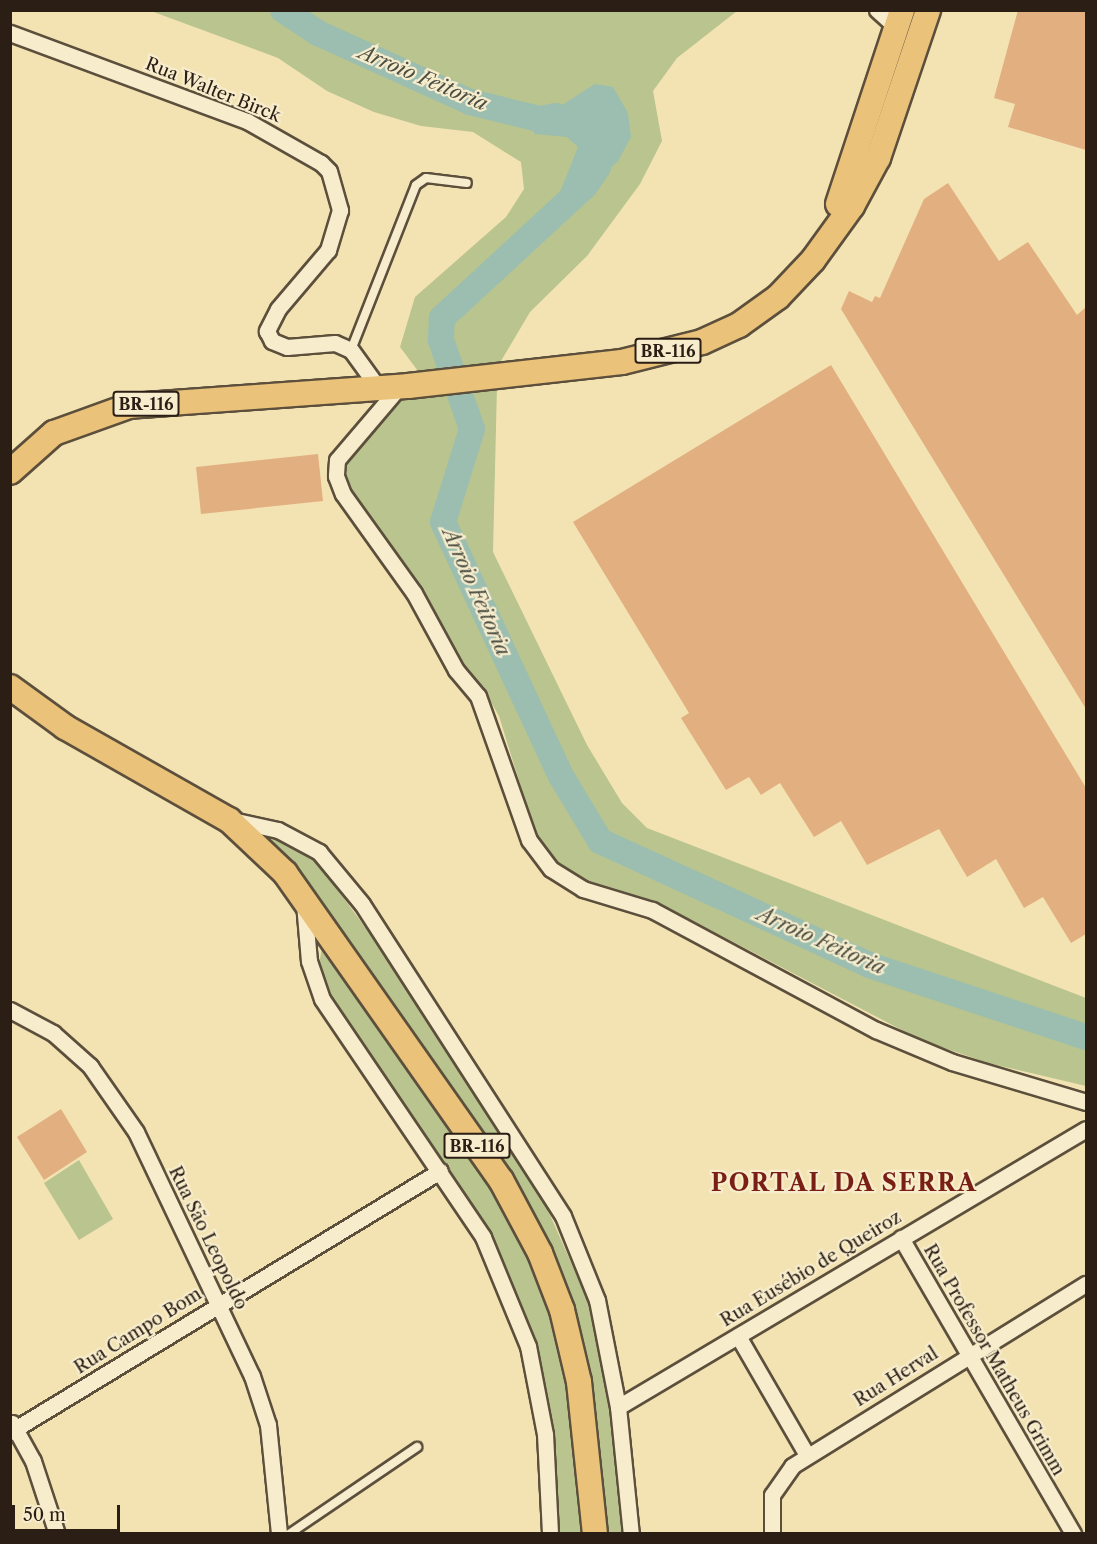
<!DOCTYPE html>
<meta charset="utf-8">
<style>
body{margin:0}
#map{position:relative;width:1097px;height:1544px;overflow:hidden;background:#f3e3b2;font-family:"Libre Caslon Text",serif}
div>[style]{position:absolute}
.green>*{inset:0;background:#b9c48e}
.water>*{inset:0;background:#9bbeb0}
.river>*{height:26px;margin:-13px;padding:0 13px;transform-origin:13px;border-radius:13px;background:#9bbeb0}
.building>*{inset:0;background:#e2af80}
.roads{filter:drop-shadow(2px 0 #5c4f3c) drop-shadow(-2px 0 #5c4f3c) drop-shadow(0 2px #5c4f3c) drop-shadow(0 -2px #5c4f3c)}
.lane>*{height:8px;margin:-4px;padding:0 4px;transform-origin:4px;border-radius:4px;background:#f7edcd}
.street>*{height:15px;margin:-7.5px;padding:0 7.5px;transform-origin:7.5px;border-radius:7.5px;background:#f7edcd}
.primary>*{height:24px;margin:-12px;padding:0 12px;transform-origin:12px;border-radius:12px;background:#eac279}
span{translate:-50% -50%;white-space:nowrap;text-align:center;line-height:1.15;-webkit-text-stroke:4.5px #f7edcd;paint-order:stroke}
.shield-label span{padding:2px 4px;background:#f7edcd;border:2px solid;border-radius:4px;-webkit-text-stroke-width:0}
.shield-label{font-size:16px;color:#2a1e15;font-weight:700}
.street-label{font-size:18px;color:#2a1e15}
.water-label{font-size:20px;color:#4c4e44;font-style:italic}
.district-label{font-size:24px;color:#7a1f14;font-weight:700;letter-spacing:1.5px}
.frame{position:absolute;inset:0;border:12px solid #2a1e15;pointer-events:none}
.scale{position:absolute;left:12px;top:1505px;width:108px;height:27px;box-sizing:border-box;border:3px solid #2a1e15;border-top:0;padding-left:8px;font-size:18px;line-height:21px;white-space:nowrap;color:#2a1e15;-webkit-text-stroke:4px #f7edcd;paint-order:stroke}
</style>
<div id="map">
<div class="green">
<i style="clip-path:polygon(151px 11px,737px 11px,677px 58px,653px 91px,662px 141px,640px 184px,587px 256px,530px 312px,498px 366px,418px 371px,400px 347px,415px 297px,506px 217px,524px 189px,521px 162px,473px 132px,421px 126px,374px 112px,327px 91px,278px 58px)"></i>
<i style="clip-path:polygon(497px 386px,493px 552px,587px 745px,622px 803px,647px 828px,1086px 998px,1086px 1086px,988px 1063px,921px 1040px,655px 901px,590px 883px,557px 863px,536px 836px,499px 716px,482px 686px,464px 668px,414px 584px,358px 505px,344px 474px,350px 453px,407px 393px)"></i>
<i style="clip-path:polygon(257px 833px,296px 845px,319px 864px,402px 978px,535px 1181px,588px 1301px,611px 1415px,622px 1533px,601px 1533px,568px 1309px,432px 1067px,306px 883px)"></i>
<i style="clip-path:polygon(324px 938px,497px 1185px,543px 1283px,572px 1391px,587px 1533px,556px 1533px,550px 1431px,486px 1230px,330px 996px,319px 964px)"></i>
<i style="clip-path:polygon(79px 1160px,113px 1219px,79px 1240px,44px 1183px)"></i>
</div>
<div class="water">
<i style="clip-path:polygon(595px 84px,613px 87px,628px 113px,631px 137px,618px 161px,596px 182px,566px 203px,556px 202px,578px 147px,567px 137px,535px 134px,521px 114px,540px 119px)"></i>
</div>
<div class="river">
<i style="left:283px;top:10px;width:42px;rotate:33.3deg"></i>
<i style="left:318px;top:33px;width:167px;rotate:24.4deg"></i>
<i style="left:470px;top:102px;width:72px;rotate:13.7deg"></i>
<i style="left:540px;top:119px;width:16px;rotate:-11deg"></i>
<i style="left:598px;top:167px;width:23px;rotate:124deg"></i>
<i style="left:585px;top:186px;width:195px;rotate:137.3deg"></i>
<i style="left:442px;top:318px;width:22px;rotate:93deg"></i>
<i style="left:441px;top:340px;width:94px;rotate:70.8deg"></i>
<i style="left:472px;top:429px;width:97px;rotate:107.3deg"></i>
<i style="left:443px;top:522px;width:280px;rotate:65.1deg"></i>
<i style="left:561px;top:776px;width:76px;rotate:59deg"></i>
<i style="left:600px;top:841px;width:296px;rotate:24.7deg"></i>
<i style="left:869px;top:965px;width:229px;rotate:18.4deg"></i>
</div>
<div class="building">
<i style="clip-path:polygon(1018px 10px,1086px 10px,1086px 150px,1008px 127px,1015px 104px,994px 98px)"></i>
<i style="clip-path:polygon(948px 183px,999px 261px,1028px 242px,1077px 315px,1086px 307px,1086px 709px,841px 309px,849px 291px,872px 302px,875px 296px,880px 298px,924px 199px)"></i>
<i style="clip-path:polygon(831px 365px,1086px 788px,1086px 934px,1071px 943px,1043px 897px,1024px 908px,996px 859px,967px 877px,939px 829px,867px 865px,841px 821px,814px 837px,780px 783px,761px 795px,749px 777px,726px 790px,681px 718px,689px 713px,573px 522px)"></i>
<i style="clip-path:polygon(318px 454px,323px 501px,201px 514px,196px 467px)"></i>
<i style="clip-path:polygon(61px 1109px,87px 1152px,44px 1180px,17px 1137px)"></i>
</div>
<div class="roads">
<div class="lane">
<i style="left:351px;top:350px;width:177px;rotate:-68.5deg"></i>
<i style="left:416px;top:185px;width:12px;rotate:-35deg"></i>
<i style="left:426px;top:178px;width:41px;rotate:7deg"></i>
<i style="left:289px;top:1534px;width:155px;rotate:-34.2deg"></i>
</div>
<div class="street">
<i style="left:877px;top:10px;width:25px;rotate:42deg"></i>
<i style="left:10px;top:33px;width:253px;rotate:20.4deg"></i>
<i style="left:247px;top:121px;width:85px;rotate:29.6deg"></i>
<i style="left:321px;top:163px;width:11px;rotate:45deg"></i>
<i style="left:329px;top:171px;width:41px;rotate:74.2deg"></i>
<i style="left:340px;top:210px;width:42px;rotate:106.7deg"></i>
<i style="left:328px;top:250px;width:77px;rotate:130.3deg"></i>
<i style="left:278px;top:309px;width:25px;rotate:117deg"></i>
<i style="left:267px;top:331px;width:11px;rotate:63deg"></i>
<i style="left:272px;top:341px;width:16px;rotate:22deg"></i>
<i style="left:287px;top:347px;width:48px;rotate:-4.8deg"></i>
<i style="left:335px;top:343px;width:17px;rotate:24deg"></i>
<i style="left:351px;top:350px;width:44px;rotate:54.2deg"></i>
<i style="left:400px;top:386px;width:97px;rotate:130.4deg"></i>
<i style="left:337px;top:460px;width:16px;rotate:94deg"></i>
<i style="left:336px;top:476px;width:19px;rotate:69deg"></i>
<i style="left:343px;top:494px;width:122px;rotate:54.4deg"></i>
<i style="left:414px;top:593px;width:88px;rotate:61.4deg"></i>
<i style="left:456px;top:670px;width:34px;rotate:50deg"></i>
<i style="left:478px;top:696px;width:153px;rotate:70.5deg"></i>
<i style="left:529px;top:840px;width:36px;rotate:53deg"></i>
<i style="left:551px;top:869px;width:38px;rotate:32deg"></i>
<i style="left:583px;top:889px;width:72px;rotate:16.9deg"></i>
<i style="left:652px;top:910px;width:254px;rotate:28.2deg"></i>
<i style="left:876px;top:1030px;width:82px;rotate:22.8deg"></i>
<i style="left:952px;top:1062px;width:140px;rotate:16.6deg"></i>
<i style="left:232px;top:820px;width:47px;rotate:12.3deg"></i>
<i style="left:278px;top:830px;width:47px;rotate:28.2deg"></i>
<i style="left:319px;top:852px;width:67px;rotate:50.4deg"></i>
<i style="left:362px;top:904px;width:371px;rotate:57.2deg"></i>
<i style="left:563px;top:1216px;width:91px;rotate:68deg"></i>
<i style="left:597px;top:1300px;width:109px;rotate:78.9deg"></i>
<i style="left:618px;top:1407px;width:128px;rotate:84.2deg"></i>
<i style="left:304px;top:903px;width:58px;rotate:85.1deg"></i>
<i style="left:309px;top:961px;width:40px;rotate:71.1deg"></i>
<i style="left:322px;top:999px;width:287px;rotate:55.9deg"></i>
<i style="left:483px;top:1237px;width:118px;rotate:67.6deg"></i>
<i style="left:528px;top:1346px;width:90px;rotate:79.1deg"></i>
<i style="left:545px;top:1434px;width:100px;rotate:87.1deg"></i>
<i style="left:10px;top:1010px;width:49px;rotate:28.1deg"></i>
<i style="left:53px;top:1033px;width:50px;rotate:41.7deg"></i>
<i style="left:90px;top:1066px;width:80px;rotate:55.1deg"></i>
<i style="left:136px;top:1132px;width:270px;rotate:64.6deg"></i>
<i style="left:252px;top:1376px;width:52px;rotate:71.9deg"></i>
<i style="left:268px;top:1425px;width:110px;rotate:84.2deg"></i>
<i style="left:901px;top:1238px;width:342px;rotate:59.8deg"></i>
<i style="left:738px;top:1336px;width:138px;rotate:59.9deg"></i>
<i style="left:618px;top:1407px;width:544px;rotate:-30.71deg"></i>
<i style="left:12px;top:1423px;width:43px;rotate:61.1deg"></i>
<i style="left:33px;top:1461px;width:77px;rotate:71.8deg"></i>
<i style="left:10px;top:1432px;width:503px;rotate:-31.26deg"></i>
<i style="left:772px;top:1534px;width:39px;rotate:-90deg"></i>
<i style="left:772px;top:1495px;width:35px;rotate:-55deg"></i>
<i style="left:792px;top:1466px;width:346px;rotate:-31.8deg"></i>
</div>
<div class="primary">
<i style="left:838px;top:204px;width:204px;rotate:-71.7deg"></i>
<i style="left:10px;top:472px;width:59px;rotate:-41.6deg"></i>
<i style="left:54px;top:433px;width:80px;rotate:-19.8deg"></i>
<i style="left:129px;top:406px;width:280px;rotate:-4.1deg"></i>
<i style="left:408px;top:386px;width:215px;rotate:-6.4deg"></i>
<i style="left:622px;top:362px;width:82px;rotate:-14deg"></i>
<i style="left:702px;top:342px;width:41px;rotate:-24.7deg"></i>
<i style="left:739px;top:325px;width:48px;rotate:-35.7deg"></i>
<i style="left:778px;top:297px;width:51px;rotate:-46.6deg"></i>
<i style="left:813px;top:260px;width:67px;rotate:-54.2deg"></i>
<i style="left:852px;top:206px;width:55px;rotate:-61.6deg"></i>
<i style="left:878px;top:158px;width:156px;rotate:-71.3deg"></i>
<i style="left:10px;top:687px;width:68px;rotate:36deg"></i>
<i style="left:65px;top:727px;width:189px;rotate:29.6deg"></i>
<i style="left:229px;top:820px;width:77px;rotate:43.4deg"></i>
<i style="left:285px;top:873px;width:375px;rotate:54.9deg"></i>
<i style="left:501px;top:1180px;width:83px;rotate:61.9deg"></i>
<i style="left:540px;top:1253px;width:61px;rotate:68.9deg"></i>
<i style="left:562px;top:1310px;width:74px;rotate:76.7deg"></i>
<i style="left:579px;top:1382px;width:153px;rotate:84deg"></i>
</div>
</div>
<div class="shield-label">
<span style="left:668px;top:351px">BR-116</span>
<span style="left:146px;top:404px">BR-116</span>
<span style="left:477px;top:1146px">BR-116</span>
</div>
<div class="street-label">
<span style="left:213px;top:90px;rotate:22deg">Rua Walter Birck</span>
<span style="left:208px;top:1238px;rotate:64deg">Rua São Leopoldo</span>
<span style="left:811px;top:1269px;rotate:-31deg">Rua Eusébio de Queiroz</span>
<span style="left:138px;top:1331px;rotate:-32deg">Rua Campo Bom</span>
<span style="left:994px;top:1360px;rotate:60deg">Rua Professor Matheus Grimm</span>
<span style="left:896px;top:1377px;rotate:-32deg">Rua Herval</span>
</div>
<div class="water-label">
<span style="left:423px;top:78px;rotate:23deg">Arroio Feitoria</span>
<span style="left:476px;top:592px;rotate:66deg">Arroio Feitoria</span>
<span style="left:821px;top:941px;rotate:24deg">Arroio Feitoria</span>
</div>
<div class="district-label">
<span style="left:844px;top:1183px">PORTAL DA SERRA</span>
</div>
<div class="frame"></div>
<div class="scale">50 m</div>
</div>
